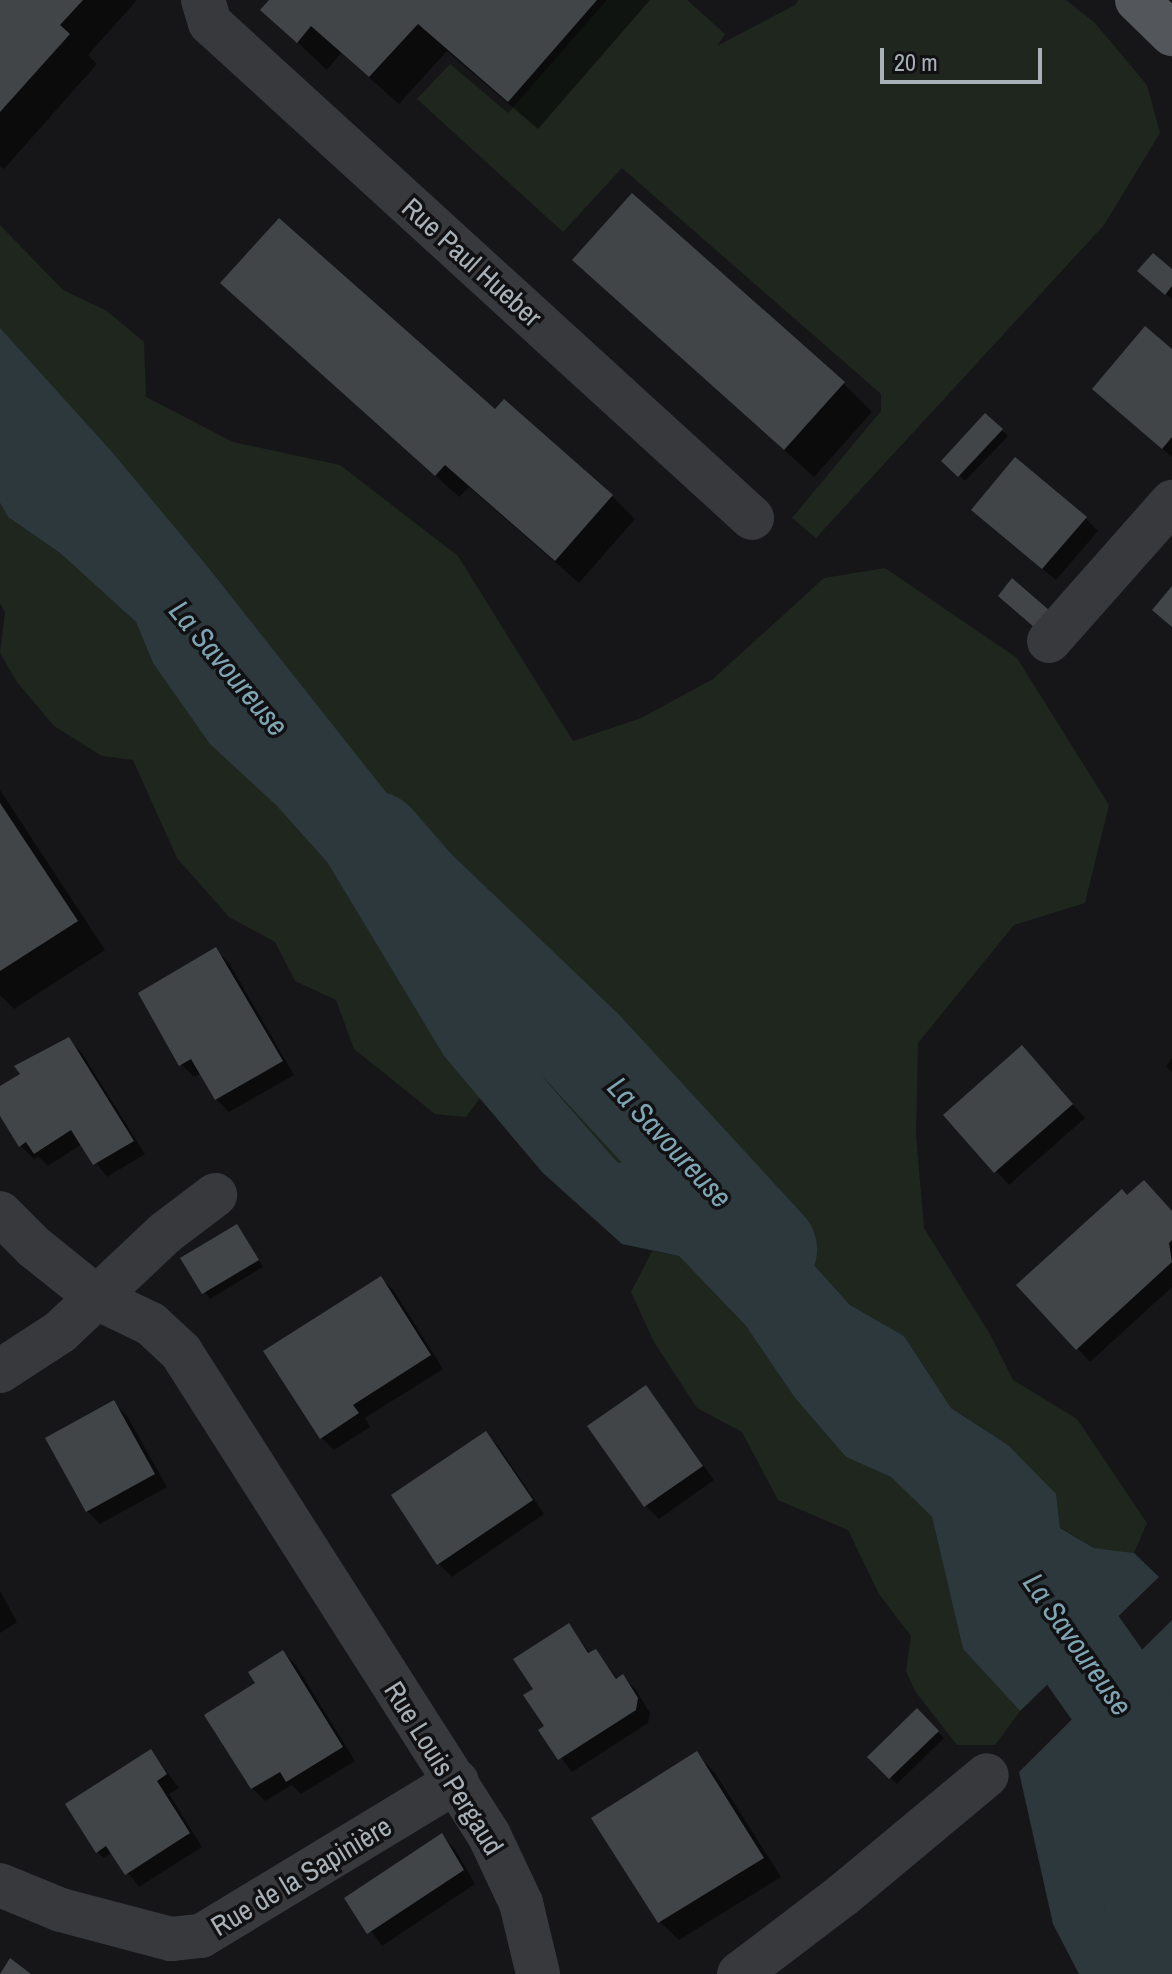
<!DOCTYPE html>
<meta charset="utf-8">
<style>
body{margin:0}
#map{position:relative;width:1172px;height:1974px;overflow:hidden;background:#161618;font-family:"Archivo Narrow",sans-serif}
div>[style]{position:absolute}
.green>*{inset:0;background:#1e261e}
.water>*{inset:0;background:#2c383c}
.shadow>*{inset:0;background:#0007}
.river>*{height:98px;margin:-49px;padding:0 49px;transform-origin:49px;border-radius:49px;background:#2c383c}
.building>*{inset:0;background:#424548}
.minor>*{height:44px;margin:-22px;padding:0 22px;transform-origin:22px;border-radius:22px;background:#37393d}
.major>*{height:44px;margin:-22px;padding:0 22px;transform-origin:22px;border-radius:22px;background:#53575c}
span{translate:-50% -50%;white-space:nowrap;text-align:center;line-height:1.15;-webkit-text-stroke:7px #111113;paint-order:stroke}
.street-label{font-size:28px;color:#a8b0b8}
.water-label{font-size:30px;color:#7fa5b3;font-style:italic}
.scale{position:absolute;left:880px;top:48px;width:162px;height:36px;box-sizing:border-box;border:4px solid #a8b0b8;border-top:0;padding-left:10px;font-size:24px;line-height:28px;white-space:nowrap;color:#a8b0b8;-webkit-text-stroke:6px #111113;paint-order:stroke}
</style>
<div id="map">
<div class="green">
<i style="clip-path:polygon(607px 0,687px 0,725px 34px,717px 46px,795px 5px,798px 0,1066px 0,1095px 23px,1147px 85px,1160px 133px,1104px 225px,816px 538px,792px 518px,881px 411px,881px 394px,622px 168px,563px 232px,417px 99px,450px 64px,508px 113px)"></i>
<i style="clip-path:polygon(0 225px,63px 290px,107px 311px,144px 342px,146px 397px,233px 442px,340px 465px,458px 556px,573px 741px,641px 718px,713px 679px,824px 578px,885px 568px,1017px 658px,1109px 805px,1085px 903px,1014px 925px,918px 1043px,916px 1135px,924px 1228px,991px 1336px,1013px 1380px,1077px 1419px,1147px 1523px,1134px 1553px,1094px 1548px,1060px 1527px,1008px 1445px,951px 1408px,904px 1336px,850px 1305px,786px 1234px,618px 1163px,479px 1004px,461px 887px,327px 720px,0 328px)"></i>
<i style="clip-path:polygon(0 503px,8px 517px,60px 553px,136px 622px,153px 663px,327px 862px,444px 1056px,480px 1098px,466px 1117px,435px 1114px,354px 1049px,336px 1000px,295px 981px,275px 942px,229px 917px,177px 858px,133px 760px,102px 756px,54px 726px,17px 682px,0 653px,5px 612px,0 603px)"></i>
<i style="clip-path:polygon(652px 1251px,679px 1256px,746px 1326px,795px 1398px,846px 1457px,891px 1477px,932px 1517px,963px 1649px,1020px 1711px,995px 1745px,957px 1745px,915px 1691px,906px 1671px,911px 1636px,879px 1594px,848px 1530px,778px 1500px,742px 1432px,697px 1408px,654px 1342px,631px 1292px)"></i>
</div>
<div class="water">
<i style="clip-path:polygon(0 328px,112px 452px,207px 566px,461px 887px,479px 1004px,618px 1163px,714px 1142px,786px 1234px,850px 1305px,904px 1336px,951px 1408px,1008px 1445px,1056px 1494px,1060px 1528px,1094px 1548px,1134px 1553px,1159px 1577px,1020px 1711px,963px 1649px,932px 1517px,891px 1477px,846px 1457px,795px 1398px,746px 1326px,679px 1256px,622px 1244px,543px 1173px,444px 1056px,327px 862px,277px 806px,210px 744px,153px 663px,136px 622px,60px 553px,8px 517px,0 503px)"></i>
<i style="clip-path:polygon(1172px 1620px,1172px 1974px,1079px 1974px,1053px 1924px,1019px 1772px)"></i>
</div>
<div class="shadow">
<i style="clip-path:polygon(0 0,137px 0,88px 55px,97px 64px,4px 169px,0 166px)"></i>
<i style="clip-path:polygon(271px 0,650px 0,538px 129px,447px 51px,399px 104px,341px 53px,327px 70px,263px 10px)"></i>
<i style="clip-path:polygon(574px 260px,843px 383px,872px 412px,814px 477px)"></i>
<i style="clip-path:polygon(1172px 272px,1172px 299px,1146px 277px)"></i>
<i style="clip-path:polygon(222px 283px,495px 412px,612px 496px,635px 519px,579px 583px,469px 487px,459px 497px)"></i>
<i style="clip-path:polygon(1172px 351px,1172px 457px,1108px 402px)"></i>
<i style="clip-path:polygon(985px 415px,1008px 436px,965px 481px,944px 461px)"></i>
<i style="clip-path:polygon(1085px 518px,1098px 531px,1056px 580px,986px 522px)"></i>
<i style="clip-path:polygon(0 790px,105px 950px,14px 1009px,0 995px)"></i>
<i style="clip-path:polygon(216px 950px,229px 963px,294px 1075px,229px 1112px,216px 1099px,201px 1073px,194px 1077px,181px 1064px)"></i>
<i style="clip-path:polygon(69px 1040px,82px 1053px,145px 1154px,107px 1177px,82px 1144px,48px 1166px,38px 1156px,34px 1159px,21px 1146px,0 1112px,0 1089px)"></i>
<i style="clip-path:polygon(1172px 1058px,1172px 1072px,1166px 1066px)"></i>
<i style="clip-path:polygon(1034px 1061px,1085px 1118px,1009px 1185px,946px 1115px)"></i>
<i style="clip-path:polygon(1127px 1198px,1172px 1213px,1172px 1287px,1090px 1362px,1019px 1285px)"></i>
<i style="clip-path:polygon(237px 1227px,263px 1267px,210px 1299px,183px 1259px)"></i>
<i style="clip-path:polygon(381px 1278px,394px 1291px,443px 1369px,365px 1418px,370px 1427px,334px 1450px,321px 1437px)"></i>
<i style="clip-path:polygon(646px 1387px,714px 1480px,659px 1519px,646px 1506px)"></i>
<i style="clip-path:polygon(114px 1403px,127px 1416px,167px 1487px,100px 1524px,87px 1511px)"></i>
<i style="clip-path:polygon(486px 1434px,499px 1447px,544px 1514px,452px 1577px,439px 1564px,393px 1496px)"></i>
<i style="clip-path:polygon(0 1591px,17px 1622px,0 1633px)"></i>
<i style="clip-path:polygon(568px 1626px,591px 1654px,596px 1652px,619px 1680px,623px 1677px,636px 1690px,650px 1713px,648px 1723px,572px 1772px,540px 1730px,546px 1727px,536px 1689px)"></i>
<i style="clip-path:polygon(283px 1652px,296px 1665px,355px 1761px,301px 1794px,292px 1785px,265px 1801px,252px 1788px,258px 1684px)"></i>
<i style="clip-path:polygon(917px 1711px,944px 1738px,897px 1784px,870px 1757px)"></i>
<i style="clip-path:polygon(151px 1751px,179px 1788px,169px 1794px,202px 1847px,139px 1887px,112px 1852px,104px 1858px,97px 1851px)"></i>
<i style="clip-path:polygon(697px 1754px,715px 1773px,781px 1877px,679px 1940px,660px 1922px)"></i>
<i style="clip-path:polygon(442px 1836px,455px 1849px,475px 1884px,382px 1946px,347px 1898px)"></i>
</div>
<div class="river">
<i style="left:375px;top:841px;width:61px;rotate:49deg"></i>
<i style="left:415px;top:887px;width:234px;rotate:43.8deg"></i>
<i style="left:584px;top:1049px;width:272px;rotate:47.4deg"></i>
<i style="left:1006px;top:1541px;width:226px;rotate:54.9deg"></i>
<i style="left:1136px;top:1726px;width:34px;rotate:92deg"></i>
<i style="left:1135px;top:1760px;width:150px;rotate:82.7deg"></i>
<i style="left:1154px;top:1909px;width:67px;rotate:74.5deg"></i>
</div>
<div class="building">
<i style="clip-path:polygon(0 0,83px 0,60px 25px,70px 34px,0 112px)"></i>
<i style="clip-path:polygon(269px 0,597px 0,508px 102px,418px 24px,369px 77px,311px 26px,297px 43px,260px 10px)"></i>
<i style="clip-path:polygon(632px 193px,845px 382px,784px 450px,572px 260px)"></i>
<i style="clip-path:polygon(279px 218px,495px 409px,504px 399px,613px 495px,555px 561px,445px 465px,435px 476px,220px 283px)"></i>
<i style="clip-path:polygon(1153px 253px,1172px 269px,1172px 286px,1165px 295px,1137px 271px)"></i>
<i style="clip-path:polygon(1145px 326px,1172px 349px,1172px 437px,1162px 449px,1092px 389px)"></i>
<i style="clip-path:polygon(985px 413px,1003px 429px,958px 477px,941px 461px)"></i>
<i style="clip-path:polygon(1015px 457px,1087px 517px,1042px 569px,971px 510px)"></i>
<i style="clip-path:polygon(1012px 578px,1050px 611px,1035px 628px,998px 596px)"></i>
<i style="clip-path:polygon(1172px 586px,1172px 627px,1152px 610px)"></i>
<i style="clip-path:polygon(0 803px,78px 921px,0 971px)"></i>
<i style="clip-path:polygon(216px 947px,283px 1061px,215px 1100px,191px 1059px,179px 1066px,138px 993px)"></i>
<i style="clip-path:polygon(69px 1037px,134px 1141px,93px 1165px,71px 1130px,34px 1154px,26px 1142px,19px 1147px,0 1116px,0 1086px,20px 1074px,14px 1066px)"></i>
<i style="clip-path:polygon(1022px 1045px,1073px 1104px,994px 1173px,943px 1115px)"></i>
<i style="clip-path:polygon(1144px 1180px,1172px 1211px,1172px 1240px,1169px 1243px,1172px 1262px,1076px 1350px,1016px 1285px,1122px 1189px,1127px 1195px)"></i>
<i style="clip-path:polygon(237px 1224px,259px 1260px,202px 1294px,180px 1258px)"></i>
<i style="clip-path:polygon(381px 1276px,431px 1355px,353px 1405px,359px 1413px,320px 1439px,263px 1351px)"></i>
<i style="clip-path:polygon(646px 1385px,703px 1466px,644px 1507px,587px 1426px)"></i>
<i style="clip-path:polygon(114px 1400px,155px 1474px,86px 1512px,45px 1438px)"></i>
<i style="clip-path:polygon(486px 1431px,533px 1500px,437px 1565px,391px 1495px)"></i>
<i style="clip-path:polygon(569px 1623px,588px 1653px,596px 1649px,616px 1679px,623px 1674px,638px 1698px,636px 1710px,558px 1760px,538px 1730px,544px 1726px,523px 1695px,533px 1689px,513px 1659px)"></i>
<i style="clip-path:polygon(283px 1650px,343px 1747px,286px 1782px,280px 1772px,251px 1789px,204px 1715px,255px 1683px,248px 1672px)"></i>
<i style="clip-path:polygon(917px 1708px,939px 1731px,889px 1779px,867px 1757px)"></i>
<i style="clip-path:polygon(151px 1749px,167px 1774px,157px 1781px,190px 1833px,125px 1875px,106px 1846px,96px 1853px,65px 1804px)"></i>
<i style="clip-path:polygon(697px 1751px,764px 1858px,658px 1923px,591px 1818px)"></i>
<i style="clip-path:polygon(442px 1833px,464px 1870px,367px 1934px,344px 1898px)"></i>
<i style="clip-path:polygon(10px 1958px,31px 1974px,0 1974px)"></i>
</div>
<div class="minor">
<i style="left:203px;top:0;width:24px;rotate:73deg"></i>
<i style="left:210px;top:23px;width:734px;rotate:42.4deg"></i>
<i style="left:1049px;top:641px;width:186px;rotate:-48.5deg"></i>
<i style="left:0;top:1213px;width:48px;rotate:45deg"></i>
<i style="left:34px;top:1247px;width:83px;rotate:38.7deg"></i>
<i style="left:99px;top:1299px;width:58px;rotate:25.7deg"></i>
<i style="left:151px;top:1324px;width:41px;rotate:43deg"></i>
<i style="left:181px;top:1352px;width:573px;rotate:57.48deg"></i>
<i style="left:489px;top:1835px;width:75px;rotate:64.8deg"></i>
<i style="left:521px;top:1903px;width:73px;rotate:76.5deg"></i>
<i style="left:0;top:1371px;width:72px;rotate:-33deg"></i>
<i style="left:60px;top:1332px;width:144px;rotate:-43.3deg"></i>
<i style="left:165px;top:1233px;width:63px;rotate:-37.2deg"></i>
<i style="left:0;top:1885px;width:66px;rotate:22.3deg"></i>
<i style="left:61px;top:1910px;width:114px;rotate:14.8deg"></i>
<i style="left:171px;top:1939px;width:30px;rotate:-6deg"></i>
<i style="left:201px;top:1936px;width:299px;rotate:-31.2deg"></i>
<i style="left:739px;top:1974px;width:131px;rotate:-37.2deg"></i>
<i style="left:843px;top:1895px;width:187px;rotate:-39.8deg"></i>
</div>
<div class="major">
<i style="left:1137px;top:0;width:49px;rotate:44.2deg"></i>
</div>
<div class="street-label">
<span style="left:472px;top:262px;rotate:42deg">Rue Paul Hueber</span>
<span style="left:444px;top:1768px;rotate:58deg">Rue Louis Pergaud</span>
<span style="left:301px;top:1876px;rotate:-31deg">Rue de la Sapinière</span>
</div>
<div class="water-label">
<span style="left:229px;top:668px;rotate:50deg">La Savoureuse</span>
<span style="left:670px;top:1142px;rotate:47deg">La Savoureuse</span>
<span style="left:1078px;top:1644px;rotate:55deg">La Savoureuse</span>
</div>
<div class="scale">20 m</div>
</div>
